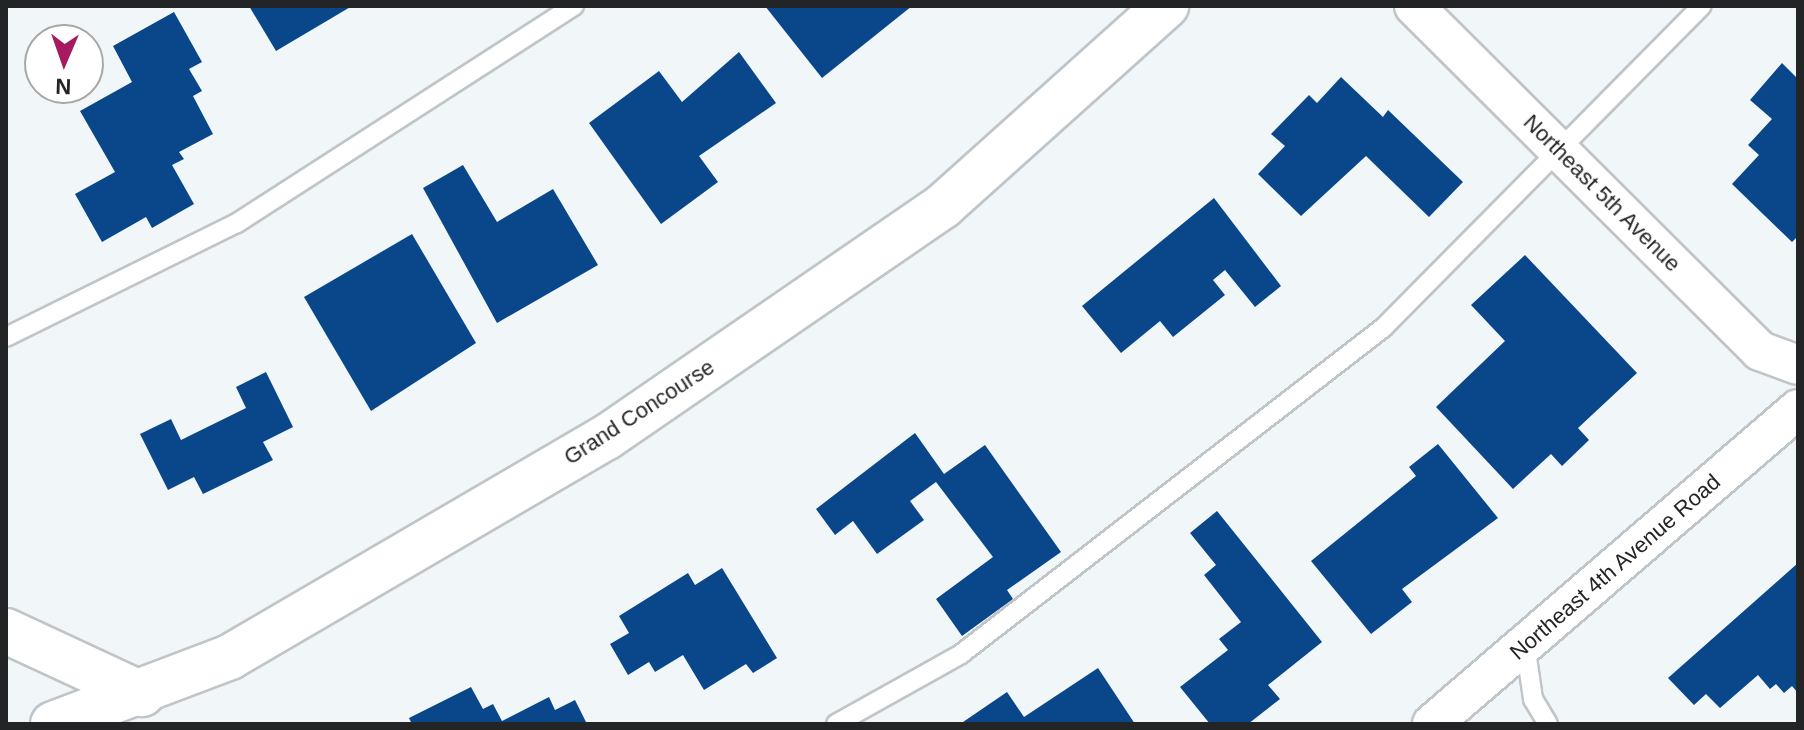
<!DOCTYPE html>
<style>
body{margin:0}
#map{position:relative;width:1804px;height:730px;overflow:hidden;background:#f1f6f9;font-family:Helvetica,sans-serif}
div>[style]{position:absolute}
.building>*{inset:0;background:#09478a}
.roads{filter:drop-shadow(2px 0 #bfc5c8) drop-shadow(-2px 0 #bfc5c8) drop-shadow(0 2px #bfc5c8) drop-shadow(0 -2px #bfc5c8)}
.service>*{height:18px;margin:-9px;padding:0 9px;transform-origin:9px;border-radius:9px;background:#fff}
.minor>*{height:38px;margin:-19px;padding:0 19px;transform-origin:19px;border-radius:19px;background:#fff}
.tertiary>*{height:44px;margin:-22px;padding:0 22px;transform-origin:22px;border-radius:22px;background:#fff}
span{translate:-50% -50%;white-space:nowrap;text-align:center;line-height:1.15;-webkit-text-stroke:8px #fff;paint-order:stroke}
.street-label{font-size:22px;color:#222426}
.frame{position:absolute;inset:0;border:8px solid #222426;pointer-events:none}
.north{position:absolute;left:24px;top:24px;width:80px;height:80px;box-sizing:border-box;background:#fff;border:2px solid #a7a7a8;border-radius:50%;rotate:182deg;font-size:22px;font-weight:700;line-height:32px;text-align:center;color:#222426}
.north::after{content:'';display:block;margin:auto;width:28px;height:36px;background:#a51a61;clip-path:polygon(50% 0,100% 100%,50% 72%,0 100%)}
</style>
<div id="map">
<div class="building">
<i style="clip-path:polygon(249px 6px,352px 6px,276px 51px)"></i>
<i style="clip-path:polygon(765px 6px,912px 6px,822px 78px)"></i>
<i style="clip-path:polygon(174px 12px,202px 62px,189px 69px,202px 91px,193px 96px,213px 134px,179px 152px,184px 159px,172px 165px,194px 204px,152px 228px,146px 217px,102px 242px,75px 194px,115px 172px,80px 111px,132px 82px,113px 46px)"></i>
<i style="clip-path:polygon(739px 52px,776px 103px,699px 156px,718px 182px,661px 224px,589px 123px,659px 71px,682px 102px)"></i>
<i style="clip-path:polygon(1782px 63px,1798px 79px,1798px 236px,1792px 242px,1732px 184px,1759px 155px,1748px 145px,1772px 119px,1750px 100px)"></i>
<i style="clip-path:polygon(1341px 77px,1383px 117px,1388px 110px,1463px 182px,1429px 217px,1366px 156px,1301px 216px,1258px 174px,1285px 146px,1271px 134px,1309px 95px,1317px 103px)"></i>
<i style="clip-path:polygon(463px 165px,497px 222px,553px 189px,598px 265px,497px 323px,423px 188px)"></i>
<i style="clip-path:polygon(1214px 198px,1281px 286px,1255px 307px,1225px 270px,1213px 280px,1225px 295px,1173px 337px,1160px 321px,1121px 353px,1082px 306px)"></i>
<i style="clip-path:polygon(412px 234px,476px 343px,371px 411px,304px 297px)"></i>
<i style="clip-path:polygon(1525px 255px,1637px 373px,1578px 428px,1589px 440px,1562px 466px,1551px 454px,1513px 489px,1436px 407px,1505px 341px,1471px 305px)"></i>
<i style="clip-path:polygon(266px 372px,293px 427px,263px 442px,273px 460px,203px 494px,194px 477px,168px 490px,140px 434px,171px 419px,181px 440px,246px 408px,236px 387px)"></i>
<i style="clip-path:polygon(915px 433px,944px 474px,985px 445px,1061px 552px,1007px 590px,1013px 599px,962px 636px,936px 599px,993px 557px,936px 482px,910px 501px,924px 520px,877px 554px,853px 521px,835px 535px,816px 509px)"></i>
<i style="clip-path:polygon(1438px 444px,1498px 518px,1402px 589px,1412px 602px,1371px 634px,1311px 561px,1416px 476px,1409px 467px)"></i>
<i style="clip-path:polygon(1217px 511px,1322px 642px,1268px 685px,1280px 699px,1248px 724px,1210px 724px,1180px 687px,1228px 650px,1219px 639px,1241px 622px,1204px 575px,1216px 565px,1190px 533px)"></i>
<i style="clip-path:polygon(1798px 563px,1798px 693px,1792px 686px,1784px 693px,1776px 684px,1770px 689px,1758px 675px,1720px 708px,1706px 694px,1694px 705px,1668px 678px)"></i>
<i style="clip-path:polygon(722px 568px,777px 658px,753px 673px,746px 664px,704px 690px,683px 655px,655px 672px,649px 662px,628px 675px,610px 644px,629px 633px,619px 616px,688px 573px,695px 585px)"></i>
<i style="clip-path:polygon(1098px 668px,1135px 724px,963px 722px,1007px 692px,1024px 717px)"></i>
<i style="clip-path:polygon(471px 687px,483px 709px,493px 704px,502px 721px,549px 697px,555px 710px,575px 700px,587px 724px,412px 724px,409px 718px)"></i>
</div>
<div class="roads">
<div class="service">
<i style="left:6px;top:337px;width:258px;rotate:-26.3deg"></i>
<i style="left:237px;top:223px;width:401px;rotate:-32.8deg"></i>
<i style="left:1525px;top:644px;width:56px;rotate:81.7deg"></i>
<i style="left:1533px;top:699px;width:29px;rotate:59deg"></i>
<i style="left:836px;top:724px;width:143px;rotate:-29.2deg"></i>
<i style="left:961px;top:654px;width:533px;rotate:-37.69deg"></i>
<i style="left:1383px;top:328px;width:453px;rotate:-45.3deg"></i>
</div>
<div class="minor">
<i style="left:1414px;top:6px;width:489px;rotate:44.9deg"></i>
<i style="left:1760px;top:351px;width:40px;rotate:20.2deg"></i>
<i style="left:1432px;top:724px;width:483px;rotate:-40.7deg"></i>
</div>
<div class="tertiary">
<i style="left:6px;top:631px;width:150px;rotate:24.9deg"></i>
<i style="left:53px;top:724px;width:189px;rotate:-20.7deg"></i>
<i style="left:230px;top:657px;width:436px;rotate:-30.3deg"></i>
<i style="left:607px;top:437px;width:408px;rotate:-34.5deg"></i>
<i style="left:943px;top:206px;width:300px;rotate:-41.9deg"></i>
</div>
</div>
<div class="street-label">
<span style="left:1602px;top:193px;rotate:45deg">Northeast 5th Avenue</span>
<span style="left:639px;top:412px;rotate:-33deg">Grand Concourse</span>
<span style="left:1615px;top:567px;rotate:-41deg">Northeast 4th Avenue Road</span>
</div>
<div class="frame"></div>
<div class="north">N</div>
</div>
